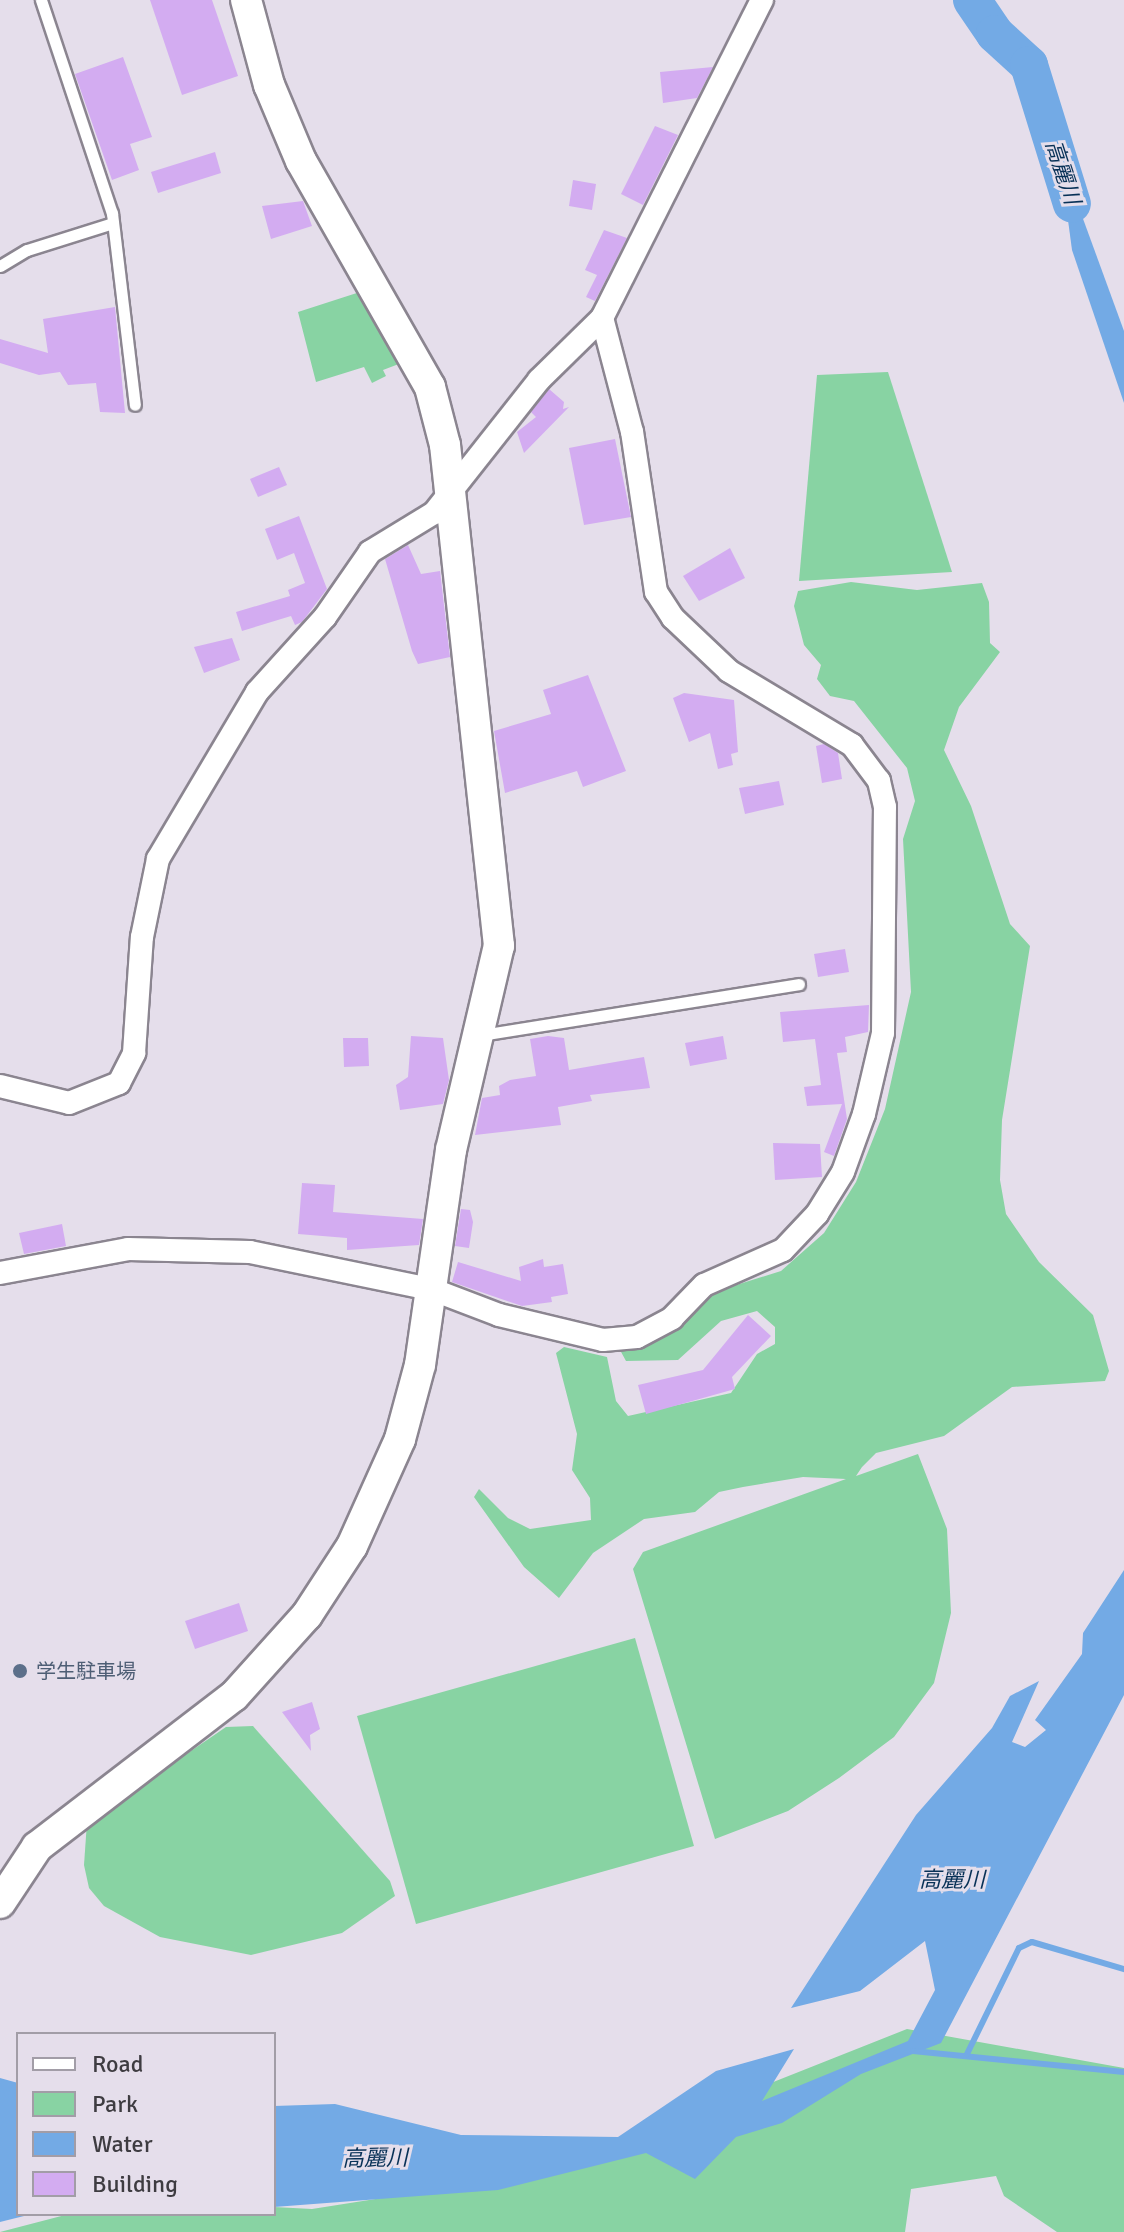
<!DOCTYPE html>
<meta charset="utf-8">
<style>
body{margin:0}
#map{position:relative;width:1124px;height:2232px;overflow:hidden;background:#e5deeb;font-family:Signika,"Noto Sans JP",sans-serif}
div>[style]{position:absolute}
.green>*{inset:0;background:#88d3a3}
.water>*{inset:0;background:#73aae5}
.stream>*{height:6px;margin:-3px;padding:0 3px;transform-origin:3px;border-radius:3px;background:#73aae5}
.river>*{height:38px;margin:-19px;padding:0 19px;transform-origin:19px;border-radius:19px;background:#73aae5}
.building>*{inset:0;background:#d3acf1}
.roads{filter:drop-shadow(2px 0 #8b8590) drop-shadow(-2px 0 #8b8590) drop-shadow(0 2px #8b8590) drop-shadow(0 -2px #8b8590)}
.lane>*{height:11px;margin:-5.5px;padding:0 5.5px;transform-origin:5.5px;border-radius:5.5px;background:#fff}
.street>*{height:22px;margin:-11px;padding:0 11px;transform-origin:11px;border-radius:11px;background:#fff}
.secondary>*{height:30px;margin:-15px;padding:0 15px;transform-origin:15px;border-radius:15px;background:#fff}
.dots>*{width:22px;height:22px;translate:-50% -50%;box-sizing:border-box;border:4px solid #e5deeb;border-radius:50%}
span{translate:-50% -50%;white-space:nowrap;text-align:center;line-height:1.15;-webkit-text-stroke:6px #e5deeb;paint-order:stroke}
.service-label{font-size:20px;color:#4e5e75}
.left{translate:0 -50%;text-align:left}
.water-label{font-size:22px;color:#083157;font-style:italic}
.legend{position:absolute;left:16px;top:2032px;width:260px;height:184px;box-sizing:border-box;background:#e5deeb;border:2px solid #a29da7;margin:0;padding:10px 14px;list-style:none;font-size:24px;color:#3e3c41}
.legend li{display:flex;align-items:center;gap:16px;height:40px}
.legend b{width:40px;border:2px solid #a29da7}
</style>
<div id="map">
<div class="green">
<i style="clip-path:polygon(363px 291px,404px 362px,383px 370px,386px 376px,372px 383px,364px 367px,316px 382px,298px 312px)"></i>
<i style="clip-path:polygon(888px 372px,952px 572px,799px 581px,817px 375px)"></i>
<i style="clip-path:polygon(851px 582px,917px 590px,982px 583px,989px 602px,990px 643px,1000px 652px,959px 707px,944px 750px,971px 806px,1010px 924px,1030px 946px,1002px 1120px,1000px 1180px,1006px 1214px,1039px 1262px,1093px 1315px,1109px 1371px,1105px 1381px,1012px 1387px,944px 1436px,876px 1453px,862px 1467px,856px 1476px,918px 1454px,947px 1529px,951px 1613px,934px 1683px,894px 1737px,839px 1778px,788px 1811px,715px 1839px,633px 1569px,643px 1552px,846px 1479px,803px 1477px,743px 1487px,719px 1492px,695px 1512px,644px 1519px,593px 1553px,559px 1598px,524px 1567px,474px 1497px,479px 1489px,508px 1518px,530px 1529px,591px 1520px,590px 1498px,572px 1470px,577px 1434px,556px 1353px,564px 1347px,607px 1357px,616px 1401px,628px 1416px,731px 1393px,757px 1354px,775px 1344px,775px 1327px,757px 1311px,721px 1321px,678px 1360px,626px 1361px,620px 1350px,671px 1332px,714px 1292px,781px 1271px,824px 1233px,856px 1182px,885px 1109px,911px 992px,903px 839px,915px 801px,907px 768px,854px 701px,830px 696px,817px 679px,821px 665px,804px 645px,794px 606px,798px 591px)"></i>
<i style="clip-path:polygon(635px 1638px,694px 1846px,416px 1924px,357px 1716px)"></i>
<i style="clip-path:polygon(253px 1726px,390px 1881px,395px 1896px,342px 1933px,251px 1955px,160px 1937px,104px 1906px,89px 1888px,84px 1865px,87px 1822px,226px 1727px)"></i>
<i style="clip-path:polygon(907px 2029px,1124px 2068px,1124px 2232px,1057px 2232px,1004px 2196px,996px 2176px,911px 2189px,905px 2232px,0 2232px,69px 2214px,274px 2214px,274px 2207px,312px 2209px,496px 2180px,738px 2096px)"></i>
</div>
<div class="water">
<i style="clip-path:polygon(1059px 153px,1124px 331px,1124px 403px,1072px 250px)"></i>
<i style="clip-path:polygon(1124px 1570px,1124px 1695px,941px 2043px,861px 2074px,782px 2123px,736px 2137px,695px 2179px,646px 2153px,498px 2190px,274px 2207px,274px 2106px,335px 2104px,461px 2135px,618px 2137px,716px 2071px,794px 2049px,762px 2101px,908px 2041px,935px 1990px,925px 1941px,860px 1991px,791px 2008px,916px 1815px,992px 1728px,1010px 1696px,1039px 1681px,1012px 1742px,1025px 1747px,1046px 1730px,1035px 1720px,1082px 1654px,1083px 1633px)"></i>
<i style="clip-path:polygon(0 2078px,18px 2083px,18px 2214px,32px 2214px,0 2222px)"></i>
</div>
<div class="stream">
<i style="left:913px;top:2051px;width:212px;rotate:5.7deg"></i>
<i style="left:967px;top:2054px;width:118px;rotate:-63.9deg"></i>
<i style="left:1019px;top:1948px;width:14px;rotate:-25deg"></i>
<i style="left:1032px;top:1942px;width:96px;rotate:16.4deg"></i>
</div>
<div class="river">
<i style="left:972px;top:0;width:41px;rotate:55.9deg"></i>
<i style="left:995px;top:34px;width:46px;rotate:42.4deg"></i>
<i style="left:1029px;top:65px;width:145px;rotate:72.8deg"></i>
</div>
<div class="building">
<i style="clip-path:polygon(150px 0,212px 0,238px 76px,182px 95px)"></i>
<i style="clip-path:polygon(123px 57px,152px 137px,130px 144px,139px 170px,112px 180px,75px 74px)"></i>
<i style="clip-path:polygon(713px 67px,697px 98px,663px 103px,660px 72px)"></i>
<i style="clip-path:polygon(655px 126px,678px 135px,643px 205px,621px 194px)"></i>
<i style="clip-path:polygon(215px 152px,221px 173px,158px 193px,151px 172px)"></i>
<i style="clip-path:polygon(573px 180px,596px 184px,592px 210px,569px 206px)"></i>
<i style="clip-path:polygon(303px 201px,312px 226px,271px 239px,262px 206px)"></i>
<i style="clip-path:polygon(604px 230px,627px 238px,595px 301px,586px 297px,597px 275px,585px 270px)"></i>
<i style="clip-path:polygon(115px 307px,125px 413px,100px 412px,96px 383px,68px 385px,60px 372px,39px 375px,0 363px,0 339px,48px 353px,43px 319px)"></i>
<i style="clip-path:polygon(549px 389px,564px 402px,563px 409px,569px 407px,524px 453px,517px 432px,536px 417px,531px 412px)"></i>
<i style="clip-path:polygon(615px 439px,631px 517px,584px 525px,569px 448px)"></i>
<i style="clip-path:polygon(279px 467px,287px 485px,258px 497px,250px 479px)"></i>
<i style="clip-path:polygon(299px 516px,327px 589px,302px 622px,295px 625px,291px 616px,242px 631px,236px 612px,290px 596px,288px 590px,305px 583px,294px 553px,277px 560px,265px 529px)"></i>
<i style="clip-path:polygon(408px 545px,421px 574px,440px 571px,450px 657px,418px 664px,412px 651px,385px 559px)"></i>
<i style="clip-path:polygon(730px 548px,745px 578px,699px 601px,683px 576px)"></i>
<i style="clip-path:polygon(232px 638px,240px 660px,204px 673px,194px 647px)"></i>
<i style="clip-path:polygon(588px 675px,626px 771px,583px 787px,577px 771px,505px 793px,494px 731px,551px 714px,543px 690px)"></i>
<i style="clip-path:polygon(684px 693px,734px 700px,738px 752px,731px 754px,733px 765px,718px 769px,710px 733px,689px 742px,673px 698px)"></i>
<i style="clip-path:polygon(824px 744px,838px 753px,842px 779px,822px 783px,816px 746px)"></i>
<i style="clip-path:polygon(779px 781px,784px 805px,745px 814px,739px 788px)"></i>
<i style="clip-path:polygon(845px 949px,849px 972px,818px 977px,814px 954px)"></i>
<i style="clip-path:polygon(869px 1005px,868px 1032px,845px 1037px,847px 1052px,837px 1053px,847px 1119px,834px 1156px,824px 1152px,842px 1104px,807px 1106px,804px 1087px,821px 1085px,815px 1039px,783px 1042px,780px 1012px)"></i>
<i style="clip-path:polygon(411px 1036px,443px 1038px,449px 1080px,443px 1104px,400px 1110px,396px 1085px,408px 1077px)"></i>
<i style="clip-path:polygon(548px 1036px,564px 1038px,569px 1070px,644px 1057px,650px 1088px,590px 1095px,592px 1101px,558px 1107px,561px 1125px,475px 1135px,482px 1098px,500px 1095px,499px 1086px,510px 1080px,536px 1076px,530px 1039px)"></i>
<i style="clip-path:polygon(723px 1036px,727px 1059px,690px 1066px,685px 1043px)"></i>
<i style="clip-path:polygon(343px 1038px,368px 1038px,369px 1066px,344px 1067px)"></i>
<i style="clip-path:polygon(773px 1143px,820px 1144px,822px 1177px,775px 1180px)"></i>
<i style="clip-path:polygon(302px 1183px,335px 1185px,333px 1212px,423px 1219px,419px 1245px,347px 1250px,347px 1238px,298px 1234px)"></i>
<i style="clip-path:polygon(461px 1209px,470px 1210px,473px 1222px,469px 1248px,455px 1246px)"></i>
<i style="clip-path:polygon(62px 1224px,66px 1246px,24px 1254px,19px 1233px)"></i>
<i style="clip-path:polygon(543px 1259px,544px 1267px,563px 1264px,568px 1294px,551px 1297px,552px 1302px,522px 1306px,452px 1282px,458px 1262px,521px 1281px,519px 1267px)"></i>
<i style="clip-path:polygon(748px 1315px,771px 1336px,732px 1377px,735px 1389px,646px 1414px,638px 1385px,703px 1370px)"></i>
<i style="clip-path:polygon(239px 1603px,248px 1631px,195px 1649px,185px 1621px)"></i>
<i style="clip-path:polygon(312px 1702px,320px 1729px,310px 1735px,311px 1751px,282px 1712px)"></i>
</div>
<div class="roads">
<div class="lane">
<i style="left:41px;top:0;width:225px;rotate:71.6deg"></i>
<i style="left:112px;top:213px;width:193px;rotate:83.2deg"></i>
<i style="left:0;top:266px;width:31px;rotate:-31deg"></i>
<i style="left:27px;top:250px;width:90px;rotate:-17.4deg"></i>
<i style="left:481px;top:1035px;width:322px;rotate:-9.1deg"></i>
</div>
<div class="street">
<i style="left:0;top:1086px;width:71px;rotate:13.8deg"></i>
<i style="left:69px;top:1103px;width:54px;rotate:-21.8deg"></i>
<i style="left:119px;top:1083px;width:34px;rotate:-63deg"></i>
<i style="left:134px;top:1053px;width:116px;rotate:-86.1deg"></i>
<i style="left:142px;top:937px;width:80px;rotate:-78.4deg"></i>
<i style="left:158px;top:859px;width:194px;rotate:-59.3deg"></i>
<i style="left:257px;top:692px;width:101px;rotate:-47.8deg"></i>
<i style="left:325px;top:617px;width:79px;rotate:-55.3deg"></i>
<i style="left:370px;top:552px;width:75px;rotate:-31.4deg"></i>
<i style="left:434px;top:513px;width:169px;rotate:-51.7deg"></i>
<i style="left:539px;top:380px;width:88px;rotate:-44.5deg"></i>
<i style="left:602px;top:318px;width:356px;rotate:-63.3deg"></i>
<i style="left:0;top:1273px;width:130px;rotate:-10.6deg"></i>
<i style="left:128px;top:1249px;width:122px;rotate:1.4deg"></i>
<i style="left:250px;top:1252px;width:185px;rotate:11.6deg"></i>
<i style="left:431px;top:1289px;width:73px;rotate:20.9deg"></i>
<i style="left:499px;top:1315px;width:107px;rotate:13.5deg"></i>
<i style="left:603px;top:1340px;width:34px;rotate:-5deg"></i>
<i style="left:637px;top:1337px;width:40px;rotate:-28deg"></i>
<i style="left:672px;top:1318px;width:46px;rotate:-45.9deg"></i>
<i style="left:704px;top:1285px;width:86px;rotate:-23.9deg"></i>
<i style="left:783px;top:1250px;width:50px;rotate:-46.6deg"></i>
<i style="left:817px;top:1214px;width:49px;rotate:-58.2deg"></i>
<i style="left:843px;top:1172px;width:62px;rotate:-70.1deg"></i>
<i style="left:864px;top:1114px;width:83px;rotate:-76.8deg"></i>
<i style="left:883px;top:1033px;width:226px;rotate:-89.5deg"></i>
<i style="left:885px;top:807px;width:27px;rotate:-103deg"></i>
<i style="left:879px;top:781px;width:45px;rotate:-126.9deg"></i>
<i style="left:852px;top:745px;width:144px;rotate:-149deg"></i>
<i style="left:729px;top:671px;width:77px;rotate:-136.6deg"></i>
<i style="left:673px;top:618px;width:31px;rotate:-123deg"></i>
<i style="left:656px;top:592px;width:162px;rotate:-98.5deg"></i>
<i style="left:632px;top:432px;width:118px;rotate:-104.7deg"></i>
</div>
<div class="secondary">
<i style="left:0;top:1903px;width:67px;rotate:-56.5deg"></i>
<i style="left:37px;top:1847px;width:248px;rotate:-37.5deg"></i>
<i style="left:234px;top:1696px;width:109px;rotate:-48deg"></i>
<i style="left:307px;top:1615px;width:82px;rotate:-56.9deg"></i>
<i style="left:352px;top:1546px;width:117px;rotate:-65.8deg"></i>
<i style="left:400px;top:1439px;width:77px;rotate:-74.9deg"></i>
<i style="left:420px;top:1365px;width:217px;rotate:-81.8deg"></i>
<i style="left:451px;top:1150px;width:210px;rotate:-76.8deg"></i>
<i style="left:499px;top:946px;width:504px;rotate:-96.15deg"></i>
<i style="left:445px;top:445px;width:60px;rotate:-104.5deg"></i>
<i style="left:430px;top:387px;width:260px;rotate:-119.7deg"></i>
<i style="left:301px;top:161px;width:82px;rotate:-112.8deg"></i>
<i style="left:269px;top:85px;width:88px;rotate:-105.1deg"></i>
</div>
</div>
<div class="dots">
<i style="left:20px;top:1671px;background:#5c6f8a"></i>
</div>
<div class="service-label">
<span class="left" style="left:36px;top:1671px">学生駐車場</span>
</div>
<div class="water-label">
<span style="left:1063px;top:172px;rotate:72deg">高麗川</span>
<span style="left:952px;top:1880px">高麗川</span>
<span style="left:375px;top:2158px;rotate:-1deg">高麗川</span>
</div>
<ul class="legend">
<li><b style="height:10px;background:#fff"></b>Road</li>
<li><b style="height:22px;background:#88d3a3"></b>Park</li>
<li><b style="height:22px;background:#73aae5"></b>Water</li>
<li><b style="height:22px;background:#d3acf1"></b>Building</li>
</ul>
</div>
